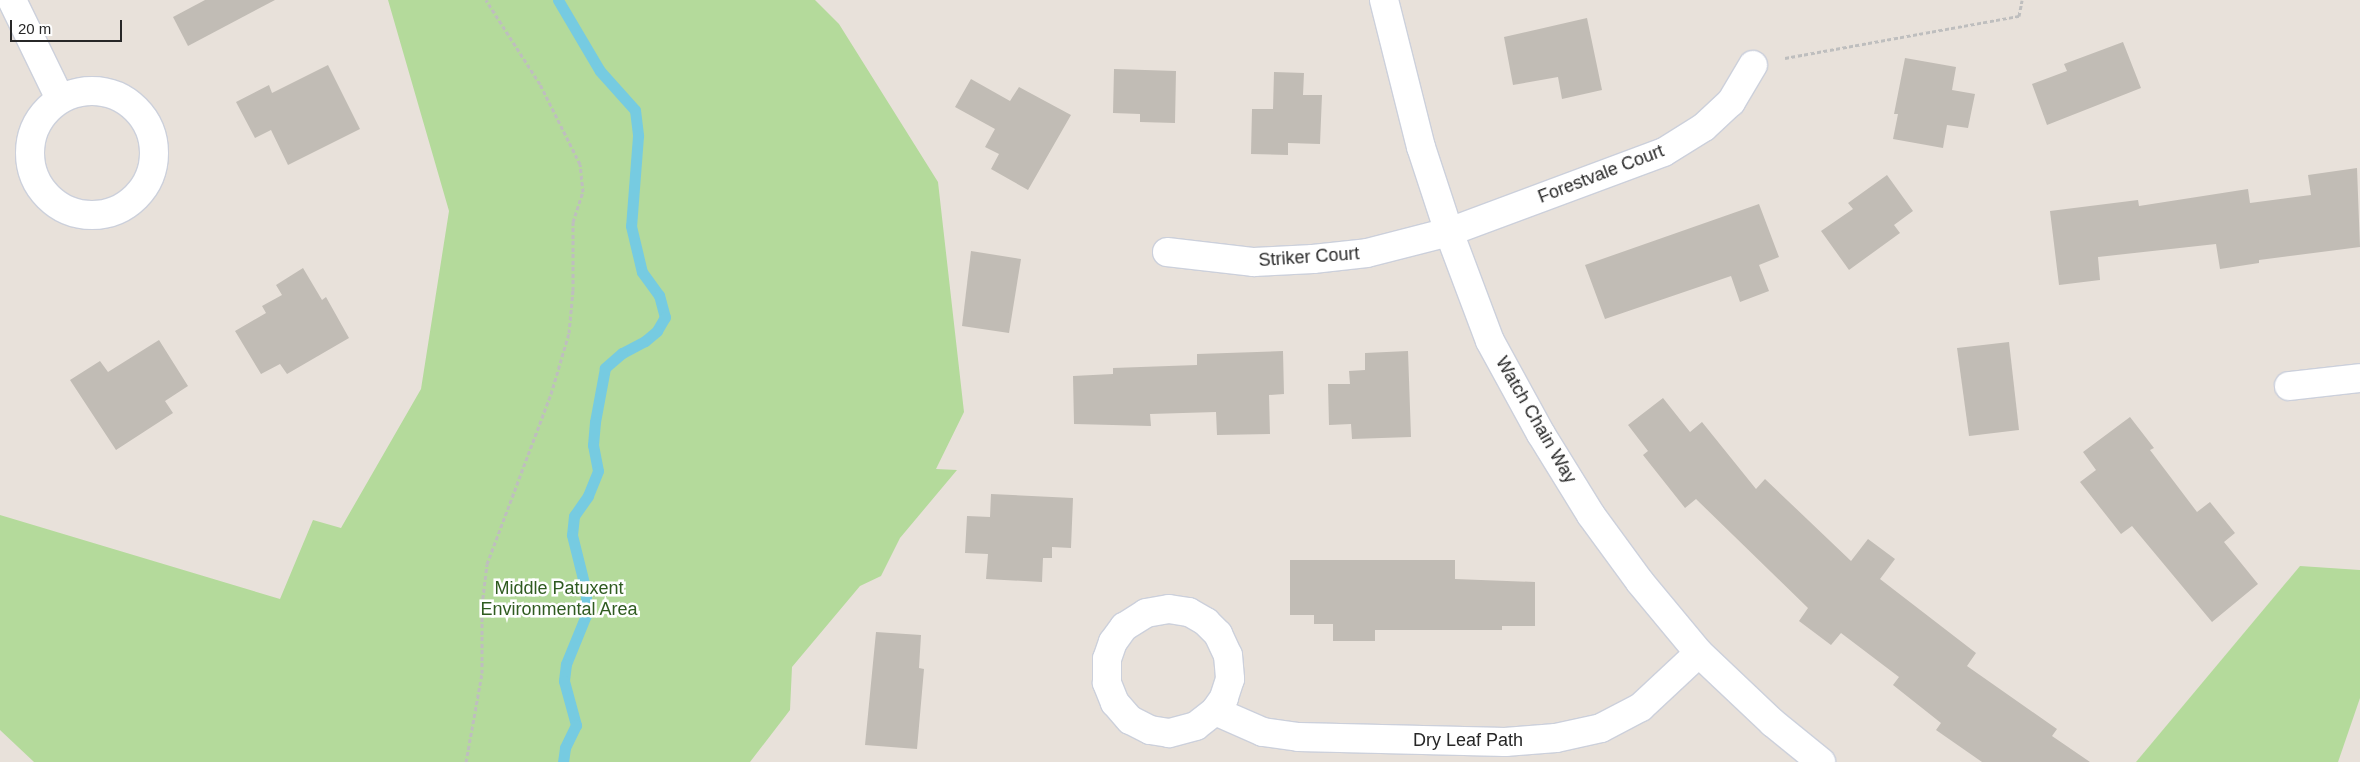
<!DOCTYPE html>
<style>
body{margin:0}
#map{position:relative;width:2360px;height:762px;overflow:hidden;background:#e8e1da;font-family:Arial,sans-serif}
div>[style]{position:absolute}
.green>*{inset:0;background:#b4da9b}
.stream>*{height:11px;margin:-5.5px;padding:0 5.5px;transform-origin:5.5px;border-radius:5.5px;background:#76cbe1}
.building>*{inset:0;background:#c1bcb5}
.path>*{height:3px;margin-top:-1.5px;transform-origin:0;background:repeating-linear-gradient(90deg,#bebebe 0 4px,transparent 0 6.5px)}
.roads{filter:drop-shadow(1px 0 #ccd0db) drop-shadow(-1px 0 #ccd0db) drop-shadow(0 1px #ccd0db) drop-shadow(0 -1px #ccd0db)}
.minor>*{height:28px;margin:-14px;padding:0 14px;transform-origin:14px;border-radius:14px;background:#fff}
.minor>.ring{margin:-14px;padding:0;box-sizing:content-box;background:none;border:28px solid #fff;border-radius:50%}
span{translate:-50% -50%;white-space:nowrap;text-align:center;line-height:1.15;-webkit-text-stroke:5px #fff;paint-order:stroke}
.street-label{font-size:18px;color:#272727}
.park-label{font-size:18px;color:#2f5b20}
.scale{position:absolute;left:10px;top:20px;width:112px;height:22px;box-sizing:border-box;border:2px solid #272727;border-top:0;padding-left:6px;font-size:15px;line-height:18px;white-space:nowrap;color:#272727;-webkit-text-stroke:4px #fff;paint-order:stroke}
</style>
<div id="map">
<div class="green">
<i style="clip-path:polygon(388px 0,815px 0,839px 24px,938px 182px,964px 412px,936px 469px,957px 470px,900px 538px,881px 576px,860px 586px,792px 667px,790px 710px,750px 762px,34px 762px,0 730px,0 515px,280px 599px,313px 520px,341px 528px,421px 389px,449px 211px)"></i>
<i style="clip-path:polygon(2300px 566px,2360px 570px,2360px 698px,2338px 762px,2136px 762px)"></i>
</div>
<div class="stream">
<i style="left:558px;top:0;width:82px;rotate:59.4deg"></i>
<i style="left:600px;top:71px;width:52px;rotate:48.1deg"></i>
<i style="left:635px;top:110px;width:26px;rotate:83deg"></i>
<i style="left:638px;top:136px;width:90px;rotate:94.4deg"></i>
<i style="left:631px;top:226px;width:47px;rotate:76.6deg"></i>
<i style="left:642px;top:272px;width:29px;rotate:54deg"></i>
<i style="left:659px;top:295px;width:23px;rotate:75deg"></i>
<i style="left:665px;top:317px;width:16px;rotate:120deg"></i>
<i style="left:657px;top:331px;width:16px;rotate:140deg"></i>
<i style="left:645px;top:341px;width:26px;rotate:152deg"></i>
<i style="left:622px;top:353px;width:23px;rotate:139deg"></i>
<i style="left:605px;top:368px;width:55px;rotate:100.5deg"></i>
<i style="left:595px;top:422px;width:23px;rotate:95deg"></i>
<i style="left:593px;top:445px;width:26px;rotate:79deg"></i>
<i style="left:598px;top:471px;width:27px;rotate:112deg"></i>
<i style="left:588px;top:496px;width:24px;rotate:125deg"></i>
<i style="left:574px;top:516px;width:19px;rotate:96deg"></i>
<i style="left:572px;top:535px;width:58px;rotate:76deg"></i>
<i style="left:586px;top:591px;width:24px;rotate:90deg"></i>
<i style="left:586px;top:615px;width:53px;rotate:112.2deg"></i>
<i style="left:566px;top:664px;width:17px;rotate:97deg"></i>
<i style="left:564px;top:681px;width:46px;rotate:74.7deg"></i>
<i style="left:576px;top:725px;width:25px;rotate:116deg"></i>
<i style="left:565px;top:748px;width:14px;rotate:98deg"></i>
</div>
<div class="building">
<i style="clip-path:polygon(205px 0,275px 0,188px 46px,173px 17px)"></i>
<i style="clip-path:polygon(1587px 18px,1602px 90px,1562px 99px,1558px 77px,1513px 85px,1504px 37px)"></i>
<i style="clip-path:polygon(2123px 42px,2141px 88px,2047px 125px,2032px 84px,2067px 71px,2064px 64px)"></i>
<i style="clip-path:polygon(1905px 58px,1956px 67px,1952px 90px,1975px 94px,1968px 128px,1947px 125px,1943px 148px,1893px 139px,1898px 114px,1894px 114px)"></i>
<i style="clip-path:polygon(328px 65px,360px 129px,288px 165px,271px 130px,255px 138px,236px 102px,269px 85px,272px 93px)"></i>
<i style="clip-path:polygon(1114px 69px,1176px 71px,1175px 123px,1140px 122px,1140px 114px,1113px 113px)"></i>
<i style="clip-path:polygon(1274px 72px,1304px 73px,1303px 95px,1322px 95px,1320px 144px,1288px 143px,1288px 155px,1251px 154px,1252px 109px,1273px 109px)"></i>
<i style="clip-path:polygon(971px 79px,1010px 101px,1019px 87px,1071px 115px,1028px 190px,991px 169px,999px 154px,985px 147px,995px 129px,955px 107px)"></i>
<i style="clip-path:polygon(2357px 168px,2360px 247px,2259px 260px,2259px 263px,2220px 269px,2216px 244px,2098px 257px,2100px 280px,2059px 285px,2050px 211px,2138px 200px,2139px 206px,2248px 189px,2250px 203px,2311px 195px,2308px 175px)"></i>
<i style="clip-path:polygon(1887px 175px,1913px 211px,1894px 225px,1900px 233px,1849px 270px,1821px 231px,1853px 209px,1848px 203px)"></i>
<i style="clip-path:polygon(1759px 204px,1779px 257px,1759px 265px,1769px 291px,1740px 302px,1731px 276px,1605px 319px,1585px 265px)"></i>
<i style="clip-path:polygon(971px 251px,1021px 259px,1009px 333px,962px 326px)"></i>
<i style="clip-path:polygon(303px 268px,322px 300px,326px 297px,349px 338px,287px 374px,280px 364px,261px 374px,235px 331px,266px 313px,262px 306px,282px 295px,276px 285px)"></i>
<i style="clip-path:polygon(159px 340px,188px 386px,165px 401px,173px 413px,116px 450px,70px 380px,100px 361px,108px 372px)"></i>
<i style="clip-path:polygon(2009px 342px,2019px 430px,1969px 436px,1957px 348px)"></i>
<i style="clip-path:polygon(1283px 351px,1284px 394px,1269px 395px,1270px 434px,1217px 435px,1216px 412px,1150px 414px,1151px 426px,1074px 424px,1073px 376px,1113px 374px,1113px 368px,1197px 365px,1197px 354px)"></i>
<i style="clip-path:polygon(1408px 351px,1411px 437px,1352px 439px,1351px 424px,1329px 425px,1328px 384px,1350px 384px,1349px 371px,1365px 370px,1365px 353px)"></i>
<i style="clip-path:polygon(1663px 398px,1690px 432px,1702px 422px,1756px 489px,1765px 479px,1851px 561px,1868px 539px,1895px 559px,1880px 579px,1976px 653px,1967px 666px,2057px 729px,2052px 736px,2090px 762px,1982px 762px,1936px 730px,1941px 723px,1893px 685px,1899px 677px,1841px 633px,1831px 645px,1799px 621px,1808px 608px,1696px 499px,1685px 508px,1643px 455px,1648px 451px,1628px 425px)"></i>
<i style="clip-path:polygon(2130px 417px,2154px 448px,2150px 450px,2197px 512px,2210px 502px,2235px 533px,2224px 542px,2258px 584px,2212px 622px,2132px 526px,2121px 534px,2080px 482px,2096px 470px,2083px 452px)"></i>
<i style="clip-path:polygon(991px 494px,1073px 498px,1071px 548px,1052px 547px,1052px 558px,1043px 558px,1042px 582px,986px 579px,988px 554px,965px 553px,967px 516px,990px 517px)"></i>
<i style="clip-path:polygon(1290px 560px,1455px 560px,1455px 579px,1535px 582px,1535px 626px,1502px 626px,1502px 630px,1375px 630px,1375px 641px,1333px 641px,1333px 624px,1314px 624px,1314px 615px,1290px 615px)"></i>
<i style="clip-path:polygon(876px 632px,921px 635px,919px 668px,924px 669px,917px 749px,865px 745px)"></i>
</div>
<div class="path">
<i style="left:1785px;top:58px;width:238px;rotate:-10.2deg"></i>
<i style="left:2019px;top:16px;width:16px;rotate:-79deg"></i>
<i style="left:466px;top:762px;width:90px;rotate:-79.8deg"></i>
<i style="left:482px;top:673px;width:68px;rotate:-90deg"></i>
<i style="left:482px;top:605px;width:41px;rotate:-83deg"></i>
<i style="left:487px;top:564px;width:182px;rotate:-69.4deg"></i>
<i style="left:551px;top:394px;width:64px;rotate:-73.6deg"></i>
<i style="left:569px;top:333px;width:43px;rotate:-84.7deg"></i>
<i style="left:573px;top:290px;width:68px;rotate:-90deg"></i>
<i style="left:573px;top:222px;width:32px;rotate:-72deg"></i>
<i style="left:583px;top:192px;width:28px;rotate:-96deg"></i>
<i style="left:580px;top:164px;width:89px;rotate:-116.6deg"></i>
<i style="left:540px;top:84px;width:100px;rotate:-122.7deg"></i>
</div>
<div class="roads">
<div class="minor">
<i style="left:12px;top:0;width:110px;rotate:64.1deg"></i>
<i style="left:1384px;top:0;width:152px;rotate:75.9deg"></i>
<i style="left:1421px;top:147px;width:89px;rotate:71.8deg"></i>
<i style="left:1449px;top:232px;width:116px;rotate:69.4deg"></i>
<i style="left:1490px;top:341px;width:106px;rotate:61.3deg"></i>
<i style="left:1541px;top:434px;width:95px;rotate:58.3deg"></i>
<i style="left:1591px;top:515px;width:83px;rotate:53.8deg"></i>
<i style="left:1640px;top:582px;width:92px;rotate:50.3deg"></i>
<i style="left:1699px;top:653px;width:102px;rotate:43.4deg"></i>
<i style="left:1773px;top:723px;width:62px;rotate:39.1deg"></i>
<i class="ring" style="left:30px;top:91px;width:96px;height:96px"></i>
<i style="left:1167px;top:252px;width:88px;rotate:6.6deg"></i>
<i style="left:1254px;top:262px;width:59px;rotate:-2.9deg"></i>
<i style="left:1313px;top:259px;width:54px;rotate:-6.3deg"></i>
<i style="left:1367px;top:253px;width:85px;rotate:-14.4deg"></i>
<i style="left:1449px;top:232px;width:229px;rotate:-20.4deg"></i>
<i style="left:1664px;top:152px;width:47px;rotate:-32deg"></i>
<i style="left:1704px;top:127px;width:37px;rotate:-43deg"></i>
<i style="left:1731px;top:102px;width:43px;rotate:-59.3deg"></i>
<i style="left:2289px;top:386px;width:71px;rotate:-6.4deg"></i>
<i style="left:1215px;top:711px;width:24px;rotate:142deg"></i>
<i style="left:1196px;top:726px;width:28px;rotate:165deg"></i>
<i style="left:1169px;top:733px;width:19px;rotate:-171deg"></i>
<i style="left:1150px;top:730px;width:22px;rotate:-153deg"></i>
<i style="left:1130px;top:720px;width:23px;rotate:-131deg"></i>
<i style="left:1115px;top:703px;width:22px;rotate:-112deg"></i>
<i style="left:1107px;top:683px;width:24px;rotate:-90deg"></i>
<i style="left:1107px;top:659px;width:18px;rotate:-71deg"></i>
<i style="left:1113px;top:642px;width:19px;rotate:-54deg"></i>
<i style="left:1124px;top:627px;width:26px;rotate:-32deg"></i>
<i style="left:1146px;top:613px;width:23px;rotate:-10deg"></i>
<i style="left:1169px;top:609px;width:20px;rotate:9deg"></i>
<i style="left:1189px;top:612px;width:20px;rotate:30deg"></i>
<i style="left:1206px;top:622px;width:17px;rotate:45deg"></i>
<i style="left:1218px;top:634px;width:23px;rotate:65deg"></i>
<i style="left:1228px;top:655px;width:24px;rotate:85deg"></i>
<i style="left:1230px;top:679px;width:20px;rotate:108deg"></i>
<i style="left:1224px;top:698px;width:16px;rotate:125deg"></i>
<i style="left:1215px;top:711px;width:52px;rotate:23.6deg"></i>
<i style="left:1263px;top:732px;width:36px;rotate:8deg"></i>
<i style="left:1299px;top:737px;width:206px;rotate:1.4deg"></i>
<i style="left:1505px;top:742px;width:51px;rotate:-4.5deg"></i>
<i style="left:1556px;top:738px;width:46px;rotate:-12.5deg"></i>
<i style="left:1601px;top:728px;width:45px;rotate:-27.7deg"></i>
<i style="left:1641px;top:707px;width:79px;rotate:-43deg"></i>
</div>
</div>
<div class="street-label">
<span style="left:1601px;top:174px;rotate:-21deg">Forestvale Court</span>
<span style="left:1309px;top:257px;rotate:-4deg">Striker Court</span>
<span style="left:1536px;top:420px;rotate:60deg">Watch Chain Way</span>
<span style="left:1468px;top:740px">Dry Leaf Path</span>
</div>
<div class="park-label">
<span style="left:559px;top:599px">Middle Patuxent<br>Environmental Area</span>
</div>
<div class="scale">20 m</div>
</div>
